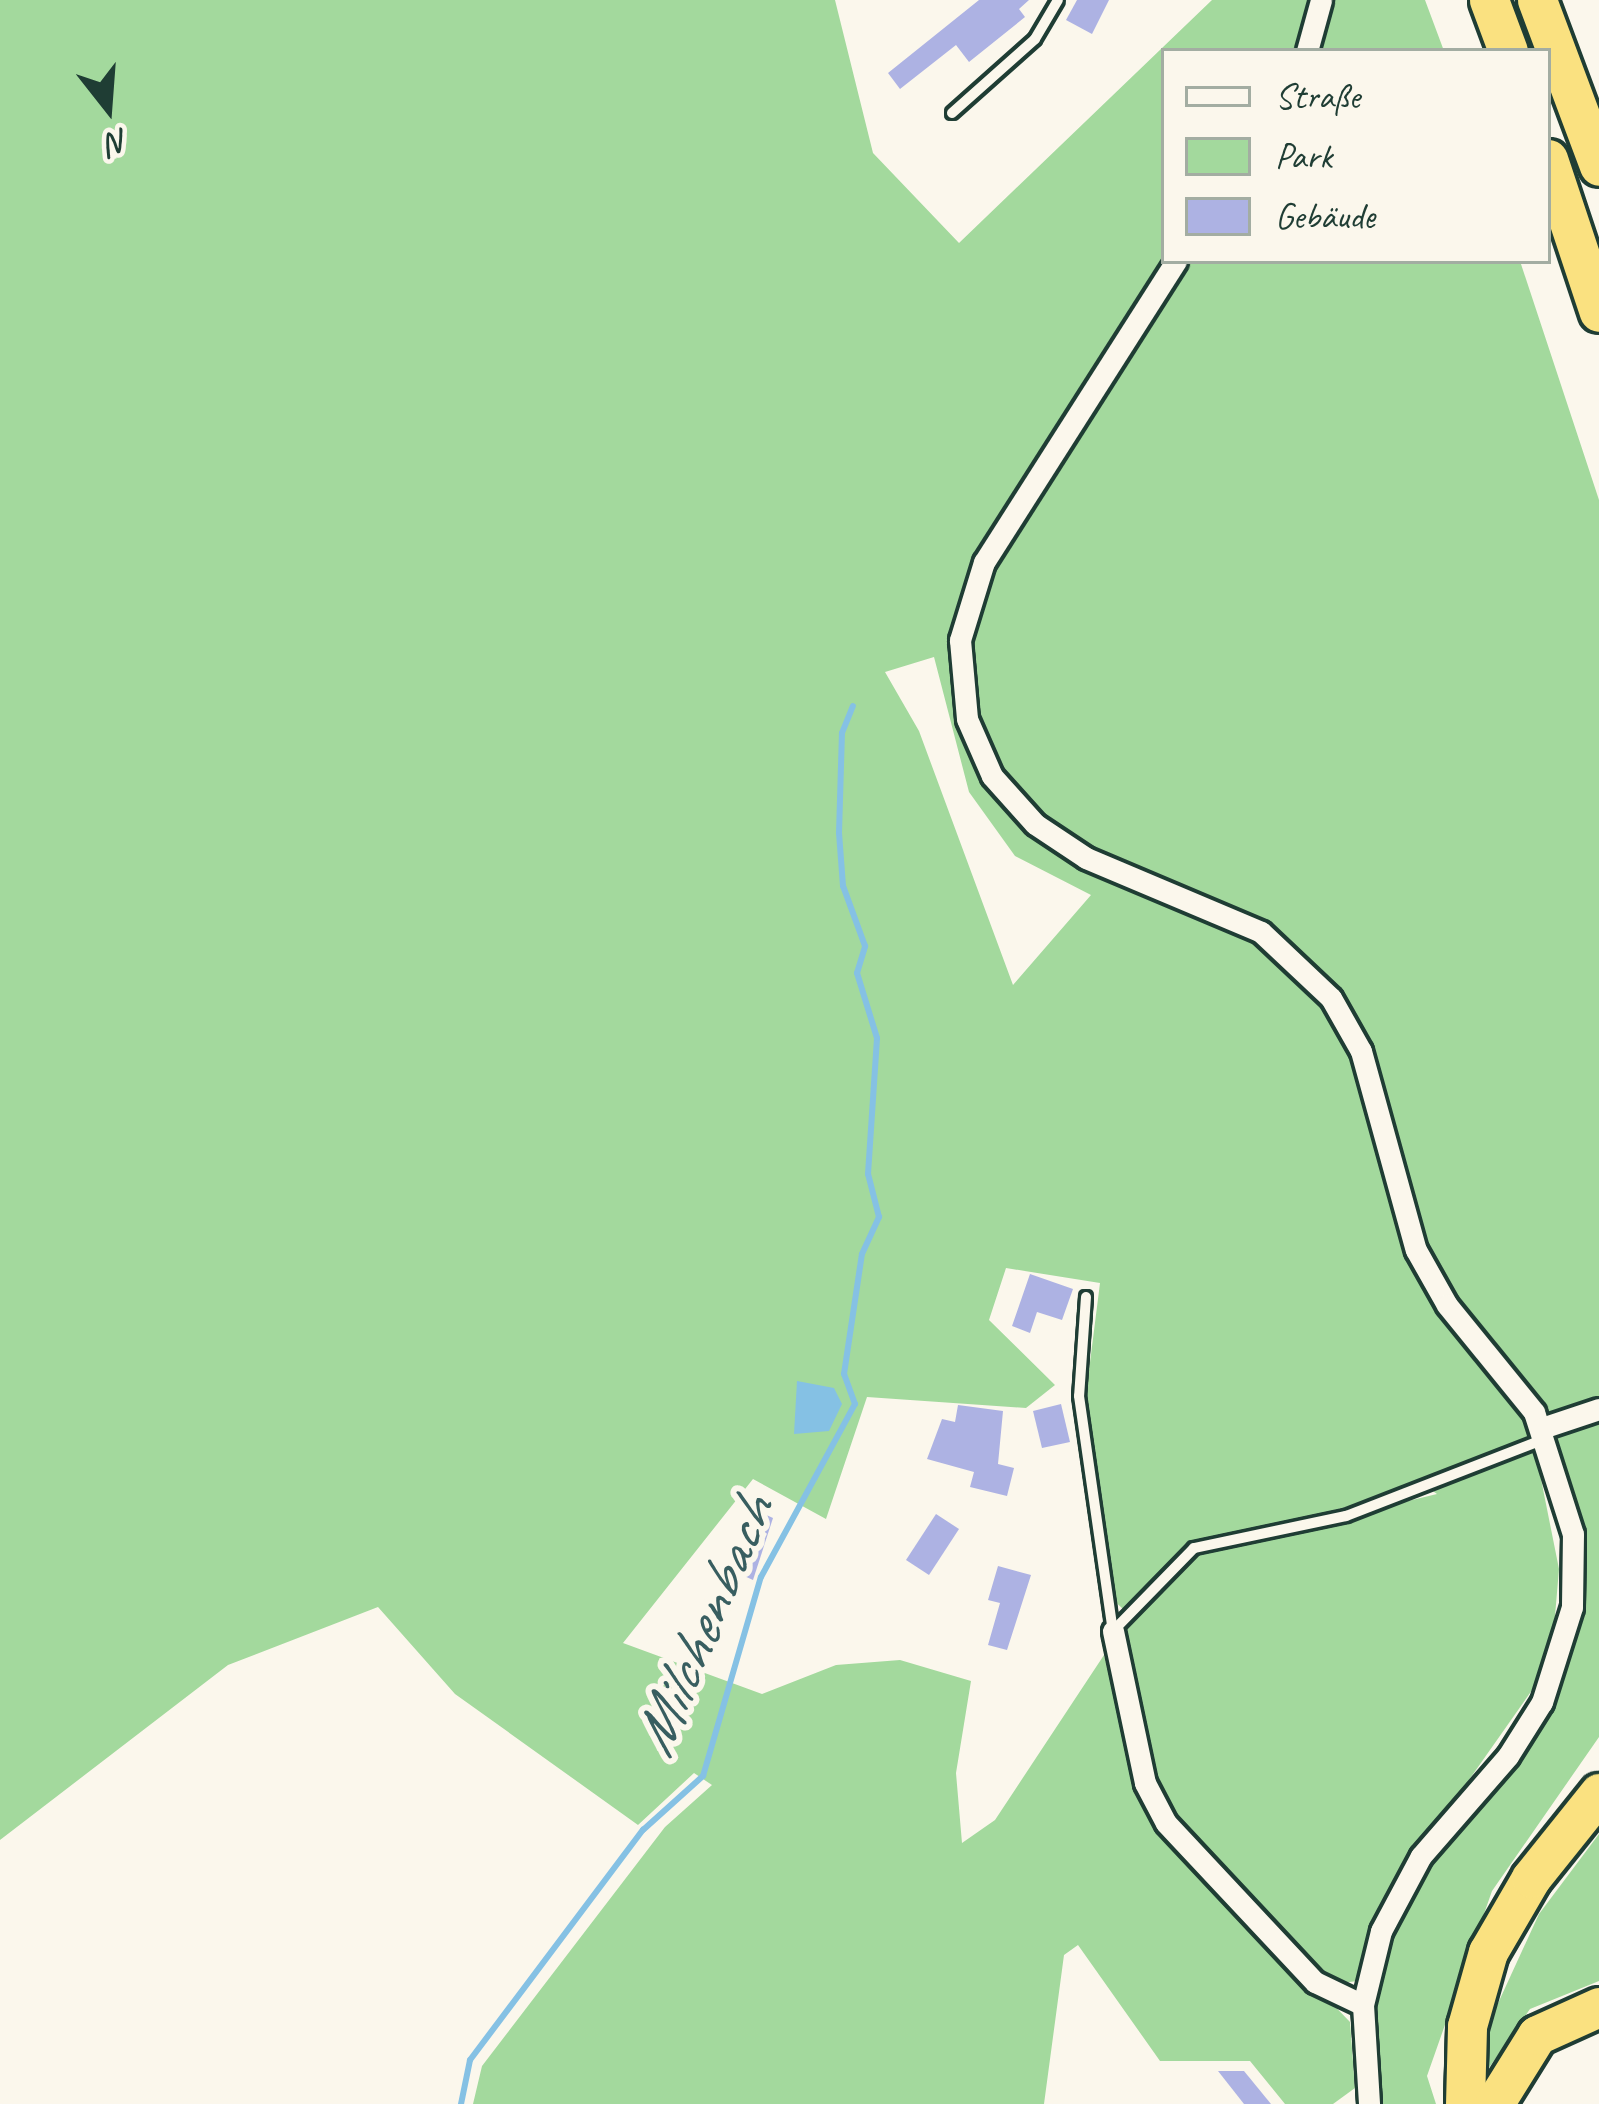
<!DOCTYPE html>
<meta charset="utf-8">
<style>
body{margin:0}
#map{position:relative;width:1599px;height:2104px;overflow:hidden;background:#fbf7ec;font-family:Caveat,sans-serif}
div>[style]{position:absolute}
.green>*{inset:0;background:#a3d99d}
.water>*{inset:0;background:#85c1e4}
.stream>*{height:6px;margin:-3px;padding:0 3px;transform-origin:3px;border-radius:3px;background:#85c1e4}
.building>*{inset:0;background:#adb2e3}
.roads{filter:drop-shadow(3px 0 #1f3d34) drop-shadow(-3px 0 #1f3d34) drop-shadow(0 3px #1f3d34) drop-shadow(0 -3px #1f3d34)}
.service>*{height:10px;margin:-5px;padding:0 5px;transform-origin:5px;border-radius:5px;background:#fbf7ec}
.minor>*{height:21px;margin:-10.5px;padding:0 10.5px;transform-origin:10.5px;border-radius:10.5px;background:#fbf7ec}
.motorway>*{height:39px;margin:-19.5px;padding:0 19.5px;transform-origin:19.5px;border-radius:19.5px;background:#fae180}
span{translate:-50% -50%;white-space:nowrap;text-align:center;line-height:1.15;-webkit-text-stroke:12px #fbf7ec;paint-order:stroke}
.water-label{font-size:63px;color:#385e60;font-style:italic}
.legend{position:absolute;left:1161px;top:48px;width:390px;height:216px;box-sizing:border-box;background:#fbf7ec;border:3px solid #a3ada2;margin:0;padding:15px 21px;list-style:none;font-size:36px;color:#1f3d34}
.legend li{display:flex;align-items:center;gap:24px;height:60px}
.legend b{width:60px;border:3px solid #a3ada2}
.north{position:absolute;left:48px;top:48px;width:120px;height:120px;-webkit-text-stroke:9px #fbf7ec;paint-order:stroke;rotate:163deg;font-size:33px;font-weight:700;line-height:48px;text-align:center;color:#1f3d34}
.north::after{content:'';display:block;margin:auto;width:42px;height:54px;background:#1f3d34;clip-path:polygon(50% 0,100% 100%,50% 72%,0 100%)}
</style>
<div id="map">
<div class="green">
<i style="clip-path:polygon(evenodd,0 0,835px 0,873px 153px,959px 243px,1212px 0,1425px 0,1444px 51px,1164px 51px,1164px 261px,1520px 261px,1599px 500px,1599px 1737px,1492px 1891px,1427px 2076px,1436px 2104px,1369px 2104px,1367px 1982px,1403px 1882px,1508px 1756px,1556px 1670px,1574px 1567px,1551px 1453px,1537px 1459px,1559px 1569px,1551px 1663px,1391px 1891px,1357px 1981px,1327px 1985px,1159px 1802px,1113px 1633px,1197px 1552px,1437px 1494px,1427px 1487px,1193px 1545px,1123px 1609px,1109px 1596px,1086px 1394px,1100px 1283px,1006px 1268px,989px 1320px,1055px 1385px,1026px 1408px,867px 1397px,826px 1519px,753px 1479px,623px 1643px,762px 1694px,836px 1665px,900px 1660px,971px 1681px,956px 1773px,962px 1843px,995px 1820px,1104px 1655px,1140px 1784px,1161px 1826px,1350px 2022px,1355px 2088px,1333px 2104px,1285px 2104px,1250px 2061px,1160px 2061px,1078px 1945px,1064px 1955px,1044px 2104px,473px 2104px,482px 2066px,665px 1827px,712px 1785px,694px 1773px,638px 1825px,455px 1694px,378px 1607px,228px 1665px,0 1840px,0 0,934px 657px,969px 792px,1015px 856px,1091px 895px,1013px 985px,919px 731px,885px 672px,934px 657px)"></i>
<i style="clip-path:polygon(1599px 1834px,1599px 1981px,1530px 2009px,1479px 2082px,1494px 2012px,1539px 1914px)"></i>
</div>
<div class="water">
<i style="clip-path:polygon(797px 1381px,834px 1388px,842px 1404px,829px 1431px,794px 1434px)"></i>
</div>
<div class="stream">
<i style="left:461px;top:2104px;width:45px;rotate:-78.4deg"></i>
<i style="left:470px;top:2060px;width:288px;rotate:-53.1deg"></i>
<i style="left:643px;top:1830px;width:81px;rotate:-42deg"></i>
<i style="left:703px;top:1776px;width:207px;rotate:-73.8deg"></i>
<i style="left:761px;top:1577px;width:197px;rotate:-61.5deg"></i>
<i style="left:855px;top:1404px;width:32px;rotate:-110deg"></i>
<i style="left:844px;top:1374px;width:121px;rotate:-81.5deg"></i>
<i style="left:862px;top:1254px;width:41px;rotate:-65.3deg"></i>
<i style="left:879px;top:1217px;width:44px;rotate:-104.3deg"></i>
<i style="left:868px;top:1174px;width:136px;rotate:-86.2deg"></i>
<i style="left:877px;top:1038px;width:68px;rotate:-107.1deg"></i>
<i style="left:857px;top:973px;width:28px;rotate:-73deg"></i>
<i style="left:865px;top:946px;width:64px;rotate:-110.1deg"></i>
<i style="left:843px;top:886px;width:53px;rotate:-94.3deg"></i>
<i style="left:839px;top:833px;width:100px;rotate:-88.3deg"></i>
<i style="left:842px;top:733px;width:29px;rotate:-68deg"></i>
</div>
<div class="building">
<i style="clip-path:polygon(979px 0,1029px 0,1019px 9px,1025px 17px,969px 62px,956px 45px,900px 89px,888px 73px)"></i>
<i style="clip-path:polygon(1077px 0,1109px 0,1092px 34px,1066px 20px)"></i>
<i style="clip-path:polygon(1030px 1274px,1073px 1289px,1062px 1320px,1037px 1312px,1030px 1333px,1012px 1326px)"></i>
<i style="clip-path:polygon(1061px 1404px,1070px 1442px,1042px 1448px,1033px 1411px)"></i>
<i style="clip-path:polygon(958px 1405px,1003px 1411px,998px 1464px,1014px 1468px,1007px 1496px,970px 1487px,974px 1472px,927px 1459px,942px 1419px,955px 1422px)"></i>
<i style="clip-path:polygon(753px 1509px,773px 1518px,753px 1580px,731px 1570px)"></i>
<i style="clip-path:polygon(936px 1514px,959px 1529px,929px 1575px,906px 1560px)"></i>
<i style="clip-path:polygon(998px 1566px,1031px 1575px,1007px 1650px,988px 1645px,1000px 1603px,988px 1600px)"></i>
<i style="clip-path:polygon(1218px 2071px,1244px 2071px,1271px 2104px,1244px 2104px)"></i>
</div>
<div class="roads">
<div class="service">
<i style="left:952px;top:113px;width:111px;rotate:-41.7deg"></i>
<i style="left:1035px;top:39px;width:45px;rotate:-59.5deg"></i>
<i style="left:1086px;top:1297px;width:99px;rotate:94deg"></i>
<i style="left:1079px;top:1396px;width:237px;rotate:81.8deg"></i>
<i style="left:1113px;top:1631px;width:116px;rotate:-45.7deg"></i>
<i style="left:1194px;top:1548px;width:155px;rotate:-11.9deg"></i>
<i style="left:1346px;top:1516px;width:210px;rotate:-21.2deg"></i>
</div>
<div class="minor">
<i style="left:1307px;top:51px;width:53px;rotate:-74.6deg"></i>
<i style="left:1176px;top:261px;width:357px;rotate:122.5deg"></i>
<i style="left:984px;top:562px;width:82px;rotate:107.1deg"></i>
<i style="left:960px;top:640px;width:79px;rotate:84.9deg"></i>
<i style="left:967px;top:719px;width:62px;rotate:66.3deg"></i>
<i style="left:992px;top:776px;width:64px;rotate:48.1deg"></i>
<i style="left:1035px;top:824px;width:61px;rotate:33.7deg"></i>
<i style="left:1086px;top:858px;width:190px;rotate:22.9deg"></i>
<i style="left:1261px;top:932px;width:96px;rotate:43.3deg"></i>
<i style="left:1331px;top:998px;width:61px;rotate:60.5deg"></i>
<i style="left:1361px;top:1051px;width:206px;rotate:74.6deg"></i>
<i style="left:1416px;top:1250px;width:63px;rotate:60.6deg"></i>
<i style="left:1447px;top:1305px;width:138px;rotate:50.9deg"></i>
<i style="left:1534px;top:1412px;width:128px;rotate:72.3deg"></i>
<i style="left:1573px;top:1534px;width:73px;rotate:90.8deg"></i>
<i style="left:1572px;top:1607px;width:100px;rotate:107.5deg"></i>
<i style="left:1542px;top:1702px;width:64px;rotate:122.2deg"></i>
<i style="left:1508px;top:1756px;width:133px;rotate:131deg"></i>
<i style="left:1421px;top:1856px;width:85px;rotate:118.1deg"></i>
<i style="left:1381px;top:1931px;width:76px;rotate:103.7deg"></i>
<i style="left:1363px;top:2005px;width:99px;rotate:86.5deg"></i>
<i style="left:1542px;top:1428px;width:60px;rotate:-18.4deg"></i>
<i style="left:1113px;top:1631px;width:155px;rotate:78.1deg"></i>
<i style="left:1145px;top:1783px;width:45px;rotate:62.3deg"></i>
<i style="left:1166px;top:1823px;width:218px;rotate:46.9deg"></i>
<i style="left:1315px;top:1982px;width:53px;rotate:25.6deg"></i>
</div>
<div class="motorway">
<i style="left:1489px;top:0;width:54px;rotate:69.6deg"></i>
<i style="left:1537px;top:0;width:177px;rotate:69.5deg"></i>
<i style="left:1548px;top:159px;width:161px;rotate:71.6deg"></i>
<i style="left:1465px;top:2104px;width:78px;rotate:-88.5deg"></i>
<i style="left:1467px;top:2026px;width:77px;rotate:-74.2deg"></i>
<i style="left:1488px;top:1952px;width:86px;rotate:-59.8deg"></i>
<i style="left:1531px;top:1878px;width:109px;rotate:-51.3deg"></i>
<i style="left:1494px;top:2104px;width:81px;rotate:-58.1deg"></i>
<i style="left:1537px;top:2035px;width:68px;rotate:-24.3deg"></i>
</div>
</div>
<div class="water-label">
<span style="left:703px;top:1626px;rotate:-67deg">Milchenbach</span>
</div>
<ul class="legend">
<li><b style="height:15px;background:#fbf7ec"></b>Straße</li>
<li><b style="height:33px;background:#a3d99d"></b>Park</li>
<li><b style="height:33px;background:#adb2e3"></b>Gebäude</li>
</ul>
<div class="north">N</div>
</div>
